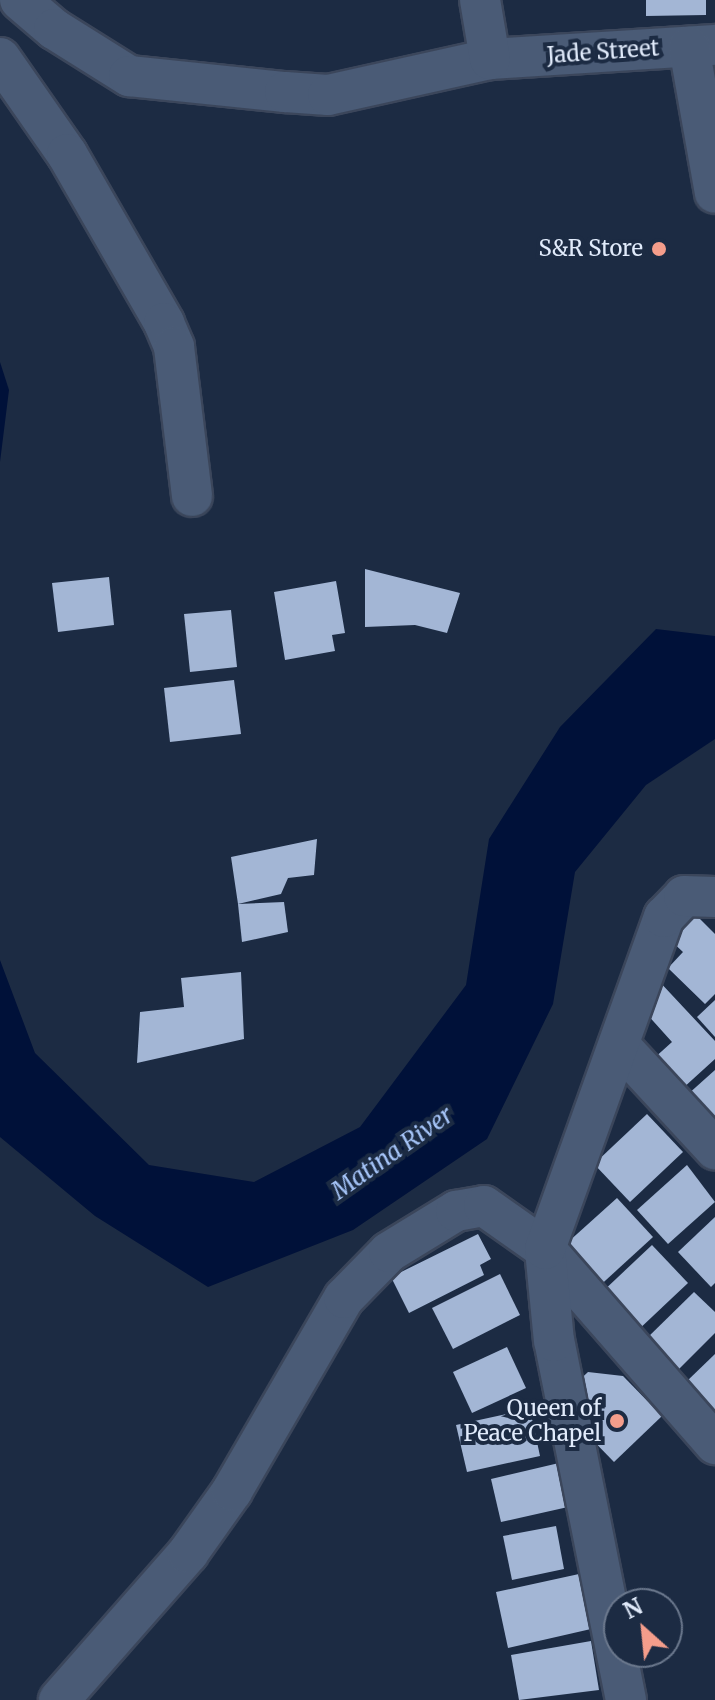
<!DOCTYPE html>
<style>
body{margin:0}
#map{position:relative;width:715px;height:1700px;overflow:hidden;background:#1c2b43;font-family:Merriweather,serif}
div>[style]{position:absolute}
.water>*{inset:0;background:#001139}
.building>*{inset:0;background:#a3b6d5}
.roads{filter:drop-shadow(2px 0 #3b465b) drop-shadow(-2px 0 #3b465b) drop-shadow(0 2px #3b465b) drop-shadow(0 -2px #3b465b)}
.minor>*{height:40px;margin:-20px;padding:0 20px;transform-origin:20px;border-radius:20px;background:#4a5b76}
.dots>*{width:22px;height:22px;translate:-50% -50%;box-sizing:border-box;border:4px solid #1c2b43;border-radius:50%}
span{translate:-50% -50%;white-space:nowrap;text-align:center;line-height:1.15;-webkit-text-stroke:8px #1c2b43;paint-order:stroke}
.street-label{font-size:22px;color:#e1ebfb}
.poi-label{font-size:22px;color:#e1ebfb}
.right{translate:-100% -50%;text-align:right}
.water-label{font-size:24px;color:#a6c5f9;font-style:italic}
.north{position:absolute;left:603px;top:1588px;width:80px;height:80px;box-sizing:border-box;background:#1c2b43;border:2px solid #6b788d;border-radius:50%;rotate:333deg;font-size:22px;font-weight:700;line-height:32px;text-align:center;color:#e1ebfb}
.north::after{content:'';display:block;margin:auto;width:28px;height:36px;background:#f49d8b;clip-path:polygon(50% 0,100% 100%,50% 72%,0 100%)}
</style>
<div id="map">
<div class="water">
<i style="clip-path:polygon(0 362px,9px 390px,0 462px)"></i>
<i style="clip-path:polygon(656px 629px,715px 636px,715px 739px,646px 785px,575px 872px,553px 1004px,487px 1139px,353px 1230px,208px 1287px,95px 1216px,0 1137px,0 960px,35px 1053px,149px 1165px,254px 1182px,360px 1127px,466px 985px,489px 839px,560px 727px)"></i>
</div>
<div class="building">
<i style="clip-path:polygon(646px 0,706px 0,706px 15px,646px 16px)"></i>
<i style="clip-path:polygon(365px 569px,460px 593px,447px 633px,415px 625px,365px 627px)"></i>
<i style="clip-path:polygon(109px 577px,114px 625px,58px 632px,52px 583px)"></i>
<i style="clip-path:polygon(336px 581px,345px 633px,332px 635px,335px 651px,285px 660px,274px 592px)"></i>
<i style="clip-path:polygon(231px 610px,237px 667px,190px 672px,184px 614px)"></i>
<i style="clip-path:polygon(234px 680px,241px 734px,170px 742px,164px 688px)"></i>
<i style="clip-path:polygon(317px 839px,314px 875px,288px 878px,281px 894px,238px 904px,231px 857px)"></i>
<i style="clip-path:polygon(284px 902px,288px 932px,242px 942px,238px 904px)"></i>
<i style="clip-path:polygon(693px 912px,715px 934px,715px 994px,705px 1004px,668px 968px,683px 952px,668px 938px)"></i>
<i style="clip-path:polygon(241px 972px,244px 1039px,137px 1063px,140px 1012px,184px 1007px,181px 978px)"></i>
<i style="clip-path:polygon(657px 979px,715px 1041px,715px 1059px,682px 1089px,652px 1060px,672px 1042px,636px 1002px)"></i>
<i style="clip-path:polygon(715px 1000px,715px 1037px,697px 1017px)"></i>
<i style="clip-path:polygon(715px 1070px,715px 1135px,677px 1104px)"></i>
<i style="clip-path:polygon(647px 1114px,683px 1152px,630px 1202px,594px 1164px)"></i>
<i style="clip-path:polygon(687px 1165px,715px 1202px,668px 1244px,637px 1210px)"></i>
<i style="clip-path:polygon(617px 1198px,653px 1237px,594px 1291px,557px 1252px)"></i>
<i style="clip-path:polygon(715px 1217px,715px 1283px,711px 1287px,678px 1252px)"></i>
<i style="clip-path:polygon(478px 1234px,491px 1259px,480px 1265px,484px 1275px,409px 1313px,391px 1277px)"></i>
<i style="clip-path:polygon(652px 1245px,688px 1283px,636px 1332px,600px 1294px)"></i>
<i style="clip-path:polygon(500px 1274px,520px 1315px,453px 1349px,432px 1308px)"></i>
<i style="clip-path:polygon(694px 1292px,715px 1312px,715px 1333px,676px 1372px,644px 1341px)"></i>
<i style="clip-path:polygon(507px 1347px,526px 1388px,472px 1413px,453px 1372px)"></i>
<i style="clip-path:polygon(715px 1354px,715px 1412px,686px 1382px)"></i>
<i style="clip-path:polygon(588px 1372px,623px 1376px,662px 1416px,614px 1462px,578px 1425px,571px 1388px)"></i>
<i style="clip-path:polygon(530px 1409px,540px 1456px,467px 1472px,456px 1425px)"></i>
<i style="clip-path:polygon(559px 1463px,568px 1507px,501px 1522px,491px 1479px)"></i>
<i style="clip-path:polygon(556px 1526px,564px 1569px,512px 1580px,503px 1536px)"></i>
<i style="clip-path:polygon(579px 1574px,591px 1629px,508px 1648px,496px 1592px)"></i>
<i style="clip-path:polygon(591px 1641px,599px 1690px,519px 1700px,511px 1655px)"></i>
</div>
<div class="roads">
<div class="minor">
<i style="left:20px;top:0;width:45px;rotate:40.5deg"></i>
<i style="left:54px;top:29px;width:89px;rotate:32.1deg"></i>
<i style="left:129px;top:76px;width:157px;rotate:5.9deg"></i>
<i style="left:285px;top:92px;width:43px;rotate:4deg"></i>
<i style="left:328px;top:95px;width:166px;rotate:-12.5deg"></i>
<i style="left:490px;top:59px;width:225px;rotate:-3.6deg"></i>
<i style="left:480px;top:0;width:60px;rotate:80.4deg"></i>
<i style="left:689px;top:47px;width:148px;rotate:79.9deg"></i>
<i style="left:0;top:58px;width:117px;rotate:55.1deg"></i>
<i style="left:67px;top:154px;width:195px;rotate:60.1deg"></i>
<i style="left:164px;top:323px;width:26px;rotate:67deg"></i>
<i style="left:174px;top:347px;width:150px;rotate:83.1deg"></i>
<i style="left:619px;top:1045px;width:142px;rotate:47.3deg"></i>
<i style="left:59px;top:1700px;width:196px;rotate:-48.7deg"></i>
<i style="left:188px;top:1553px;width:76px;rotate:-54.6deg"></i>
<i style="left:232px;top:1491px;width:223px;rotate:-59.9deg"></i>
<i style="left:344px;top:1298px;width:64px;rotate:-45.6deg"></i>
<i style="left:389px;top:1252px;width:79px;rotate:-31.5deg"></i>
<i style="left:456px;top:1211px;width:28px;rotate:-10deg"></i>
<i style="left:484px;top:1206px;width:75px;rotate:35.2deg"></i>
<i style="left:545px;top:1249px;width:259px;rotate:48.9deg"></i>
<i style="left:626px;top:1700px;width:366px;rotate:-101.3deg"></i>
<i style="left:554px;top:1341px;width:92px;rotate:-95.6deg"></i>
<i style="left:545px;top:1249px;width:353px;rotate:-70.3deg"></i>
<i style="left:664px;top:917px;width:29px;rotate:-46deg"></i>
<i style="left:684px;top:896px;width:31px;rotate:2deg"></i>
</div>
</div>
<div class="dots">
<i style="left:659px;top:249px;background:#f49d8b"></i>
<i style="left:617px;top:1421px;background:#f49d8b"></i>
</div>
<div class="street-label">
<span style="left:603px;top:52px;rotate:-4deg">Jade Street</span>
</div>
<div class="poi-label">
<span class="right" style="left:643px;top:249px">S&amp;R Store</span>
<span class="right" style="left:601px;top:1421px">Queen of<br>Peace Chapel</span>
</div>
<div class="water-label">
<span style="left:392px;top:1153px;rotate:-35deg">Matina River</span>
</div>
<div class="north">N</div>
</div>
